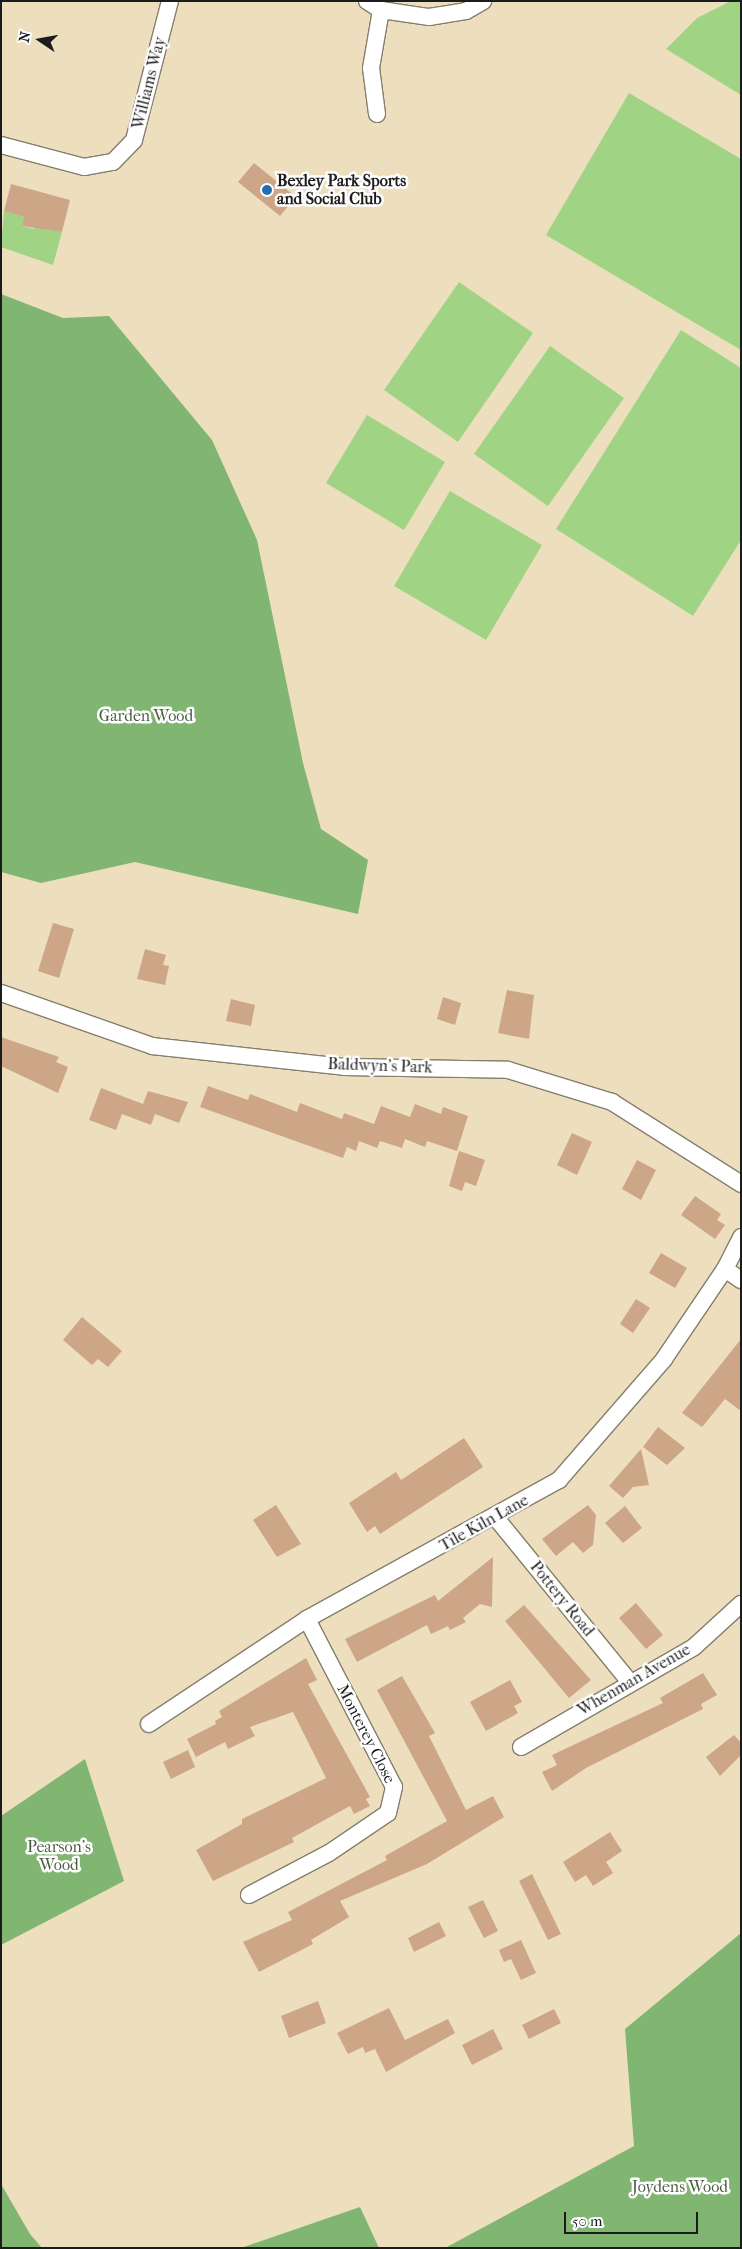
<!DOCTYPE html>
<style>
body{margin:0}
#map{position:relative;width:742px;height:2249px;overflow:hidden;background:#eddfbe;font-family:"IM FELL French Canon",serif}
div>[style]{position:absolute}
.green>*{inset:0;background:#a0d484}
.forest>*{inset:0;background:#80b672}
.building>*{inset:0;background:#cca686}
.roads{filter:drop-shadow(1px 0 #847e6d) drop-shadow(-1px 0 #847e6d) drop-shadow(0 1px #847e6d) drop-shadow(0 -1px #847e6d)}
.minor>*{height:16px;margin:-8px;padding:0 8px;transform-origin:8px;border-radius:8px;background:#fff}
.dots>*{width:14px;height:14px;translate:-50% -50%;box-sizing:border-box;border:2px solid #fff;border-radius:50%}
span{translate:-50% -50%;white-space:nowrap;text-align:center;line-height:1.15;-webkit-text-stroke:5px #fff;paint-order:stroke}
.street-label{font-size:16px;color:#1c1c1c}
.poi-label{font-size:16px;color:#1c1c1c;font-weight:700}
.left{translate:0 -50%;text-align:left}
.park-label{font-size:16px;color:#4a5c40}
.frame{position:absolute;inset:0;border:2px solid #1c1c1c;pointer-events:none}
.north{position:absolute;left:15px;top:15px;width:50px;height:50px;-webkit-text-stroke:4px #fff;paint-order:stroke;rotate:282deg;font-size:14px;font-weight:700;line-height:20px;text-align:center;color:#1c1c1c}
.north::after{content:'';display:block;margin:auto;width:18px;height:22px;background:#1c1c1c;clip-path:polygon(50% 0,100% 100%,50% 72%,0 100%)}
.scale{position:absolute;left:564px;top:2212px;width:134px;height:22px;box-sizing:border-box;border:2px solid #1c1c1c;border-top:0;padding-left:6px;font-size:15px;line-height:18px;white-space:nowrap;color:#1c1c1c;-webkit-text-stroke:4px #fff;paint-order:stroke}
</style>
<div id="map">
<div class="green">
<i style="clip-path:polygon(731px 1px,741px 1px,741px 95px,666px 49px,697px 18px)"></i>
<i style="clip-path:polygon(629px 93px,741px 159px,741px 350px,546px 235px)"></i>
<i style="clip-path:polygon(4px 211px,24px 217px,22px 226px,34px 229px,36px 225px,62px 232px,53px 265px,1px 247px)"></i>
<i style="clip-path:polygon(459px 282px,533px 333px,458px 442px,384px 390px)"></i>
<i style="clip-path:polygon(681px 330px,741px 368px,741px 540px,693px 616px,556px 529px)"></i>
<i style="clip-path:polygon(550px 346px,624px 398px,548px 506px,474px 454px)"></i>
<i style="clip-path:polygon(367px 415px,445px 462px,404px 530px,326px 483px)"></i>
<i style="clip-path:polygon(450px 491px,542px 545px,486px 640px,394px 586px)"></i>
</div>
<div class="forest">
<i style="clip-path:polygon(1px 294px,63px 318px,109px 316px,212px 440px,257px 540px,303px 763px,321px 829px,368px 860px,358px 914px,135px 862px,41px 883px,1px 872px)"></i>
<i style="clip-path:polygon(85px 1759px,124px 1881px,1px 1945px,1px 1816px)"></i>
<i style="clip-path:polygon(741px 1933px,741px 2248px,445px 2248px,634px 2146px,625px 2029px)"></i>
<i style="clip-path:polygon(1px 2184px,30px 2234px,42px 2248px,1px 2248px)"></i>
<i style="clip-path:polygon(360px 2207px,379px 2248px,241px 2248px)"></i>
</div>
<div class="building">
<i style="clip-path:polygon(254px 163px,296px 197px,280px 216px,238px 182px)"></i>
<i style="clip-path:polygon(11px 184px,70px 200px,62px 232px,22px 226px,24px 217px,4px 211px)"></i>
<i style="clip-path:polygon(53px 923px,74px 929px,59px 978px,38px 971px)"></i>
<i style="clip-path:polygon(145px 949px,166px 955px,163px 965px,169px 966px,165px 985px,137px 979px)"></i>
<i style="clip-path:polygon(507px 990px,534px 995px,529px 1039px,498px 1033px)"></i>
<i style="clip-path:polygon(443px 997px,461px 1003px,455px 1025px,437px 1019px)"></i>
<i style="clip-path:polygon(231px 999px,255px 1005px,251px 1026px,226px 1021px)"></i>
<i style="clip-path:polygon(1px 1037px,59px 1057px,56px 1062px,68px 1067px,58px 1093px,1px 1066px)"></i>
<i style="clip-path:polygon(208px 1086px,248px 1100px,250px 1094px,297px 1112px,300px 1103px,342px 1119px,344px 1113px,374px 1124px,381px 1106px,410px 1117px,415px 1104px,441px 1114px,443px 1107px,468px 1116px,457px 1151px,427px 1141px,425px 1147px,405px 1139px,402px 1148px,380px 1141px,377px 1148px,359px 1141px,356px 1151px,347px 1147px,343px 1158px,200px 1107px)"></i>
<i style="clip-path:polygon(101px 1088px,143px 1104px,148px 1091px,188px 1102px,179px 1123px,155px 1114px,151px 1125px,122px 1114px,116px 1130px,89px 1120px)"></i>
<i style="clip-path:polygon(572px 1133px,592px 1142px,577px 1175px,557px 1165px)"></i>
<i style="clip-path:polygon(459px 1151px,485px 1160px,476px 1186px,465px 1182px,462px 1191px,449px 1186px)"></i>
<i style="clip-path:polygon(637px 1160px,656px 1170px,641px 1200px,622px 1189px)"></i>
<i style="clip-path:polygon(695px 1196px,721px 1214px,717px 1220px,725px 1225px,715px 1239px,681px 1215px)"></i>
<i style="clip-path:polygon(661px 1253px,687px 1268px,675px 1288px,649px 1273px)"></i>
<i style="clip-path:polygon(636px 1299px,650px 1308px,633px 1333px,620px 1324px)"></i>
<i style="clip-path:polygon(82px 1317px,122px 1351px,108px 1367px,98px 1359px,92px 1365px,63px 1340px)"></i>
<i style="clip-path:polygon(741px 1339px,741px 1411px,725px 1399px,702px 1427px,682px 1413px)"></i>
<i style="clip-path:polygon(658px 1427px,685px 1448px,667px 1465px,643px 1447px)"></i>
<i style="clip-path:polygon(464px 1438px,483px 1467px,380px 1534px,375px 1526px,367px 1532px,349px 1503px,396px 1472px,401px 1480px)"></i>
<i style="clip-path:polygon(641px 1449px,649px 1485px,633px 1487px,623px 1498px,609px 1486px)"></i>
<i style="clip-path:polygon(276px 1505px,301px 1544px,277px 1557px,253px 1520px)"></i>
<i style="clip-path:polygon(588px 1505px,596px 1515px,593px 1545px,583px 1553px,573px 1542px,556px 1556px,542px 1539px)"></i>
<i style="clip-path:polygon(625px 1506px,642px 1528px,623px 1543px,605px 1523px)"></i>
<i style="clip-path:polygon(493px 1557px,492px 1607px,480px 1604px,463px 1618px,466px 1622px,450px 1630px,448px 1626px,431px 1634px,427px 1625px,357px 1662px,345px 1639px,435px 1595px,438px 1601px)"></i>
<i style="clip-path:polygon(636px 1603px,663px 1635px,646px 1649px,619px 1618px)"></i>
<i style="clip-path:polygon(524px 1605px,591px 1680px,569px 1698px,505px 1621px)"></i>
<i style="clip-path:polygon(306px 1658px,317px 1680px,308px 1684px,370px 1797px,366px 1799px,370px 1806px,354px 1814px,350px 1806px,292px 1838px,294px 1842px,213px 1881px,196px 1850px,242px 1824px,242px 1819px,326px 1778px,293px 1712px,250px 1727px,255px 1736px,228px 1749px,225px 1742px,196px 1757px,187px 1739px,216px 1724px,215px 1721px,222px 1717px,219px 1711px)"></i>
<i style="clip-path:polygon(703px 1673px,717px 1695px,701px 1704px,703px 1709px,586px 1768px,552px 1791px,542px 1772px,557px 1765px,552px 1755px,663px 1703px,660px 1698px)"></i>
<i style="clip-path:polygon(402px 1676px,435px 1733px,429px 1736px,466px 1810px,493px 1796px,504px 1817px,427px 1864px,340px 1901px,349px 1917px,311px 1940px,313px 1944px,259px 1972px,243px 1942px,292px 1920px,288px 1912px,387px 1860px,385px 1856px,447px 1821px,377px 1690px)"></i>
<i style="clip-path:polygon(510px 1680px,522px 1702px,514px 1706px,518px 1713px,486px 1731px,470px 1702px)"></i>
<i style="clip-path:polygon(734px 1735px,741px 1743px,741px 1755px,720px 1776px,706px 1757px)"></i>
<i style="clip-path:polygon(188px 1750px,195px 1767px,171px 1779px,163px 1762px)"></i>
<i style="clip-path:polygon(610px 1832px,622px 1851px,606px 1862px,613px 1873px,593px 1886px,586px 1875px,575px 1882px,563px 1862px)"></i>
<i style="clip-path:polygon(532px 1874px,561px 1934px,548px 1940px,519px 1881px)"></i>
<i style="clip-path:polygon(483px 1900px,498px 1931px,484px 1938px,468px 1907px)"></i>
<i style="clip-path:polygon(439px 1922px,446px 1936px,414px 1952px,408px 1938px)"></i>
<i style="clip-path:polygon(521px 1940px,536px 1973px,521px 1980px,511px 1959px,504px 1962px,499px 1950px)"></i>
<i style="clip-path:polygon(318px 2001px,326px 2023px,289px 2038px,281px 2016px)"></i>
<i style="clip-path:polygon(389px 2008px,405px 2040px,448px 2019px,455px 2033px,386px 2072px,375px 2049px,365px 2053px,363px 2047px,348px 2054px,337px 2033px)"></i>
<i style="clip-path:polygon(554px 2009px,561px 2023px,529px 2039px,522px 2025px)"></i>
<i style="clip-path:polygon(493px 2029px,503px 2049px,472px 2065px,462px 2045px)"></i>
</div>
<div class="roads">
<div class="minor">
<i style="left:367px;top:1px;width:17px;rotate:33deg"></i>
<i style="left:381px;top:10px;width:49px;rotate:8.3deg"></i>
<i style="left:429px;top:17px;width:37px;rotate:-9deg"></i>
<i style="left:466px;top:11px;width:20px;rotate:-30deg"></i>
<i style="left:377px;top:114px;width:46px;rotate:-97.4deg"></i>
<i style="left:371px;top:68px;width:59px;rotate:-80.2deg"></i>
<i style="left:1px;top:145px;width:86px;rotate:14.8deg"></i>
<i style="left:84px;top:167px;width:29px;rotate:-10deg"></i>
<i style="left:113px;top:162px;width:30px;rotate:-46deg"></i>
<i style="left:134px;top:140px;width:144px;rotate:-75.5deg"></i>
<i style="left:1px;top:993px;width:160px;rotate:19.3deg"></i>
<i style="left:152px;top:1046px;width:193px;rotate:6.2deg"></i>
<i style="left:344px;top:1067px;width:164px;rotate:1deg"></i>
<i style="left:508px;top:1070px;width:109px;rotate:17.1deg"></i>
<i style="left:612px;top:1102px;width:153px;rotate:32.4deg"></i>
<i style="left:725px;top:1269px;width:19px;rotate:35deg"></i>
<i style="left:496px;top:1518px;width:210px;rotate:50.8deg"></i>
<i style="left:149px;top:1724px;width:190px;rotate:-33.6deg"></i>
<i style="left:307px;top:1619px;width:288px;rotate:-28.9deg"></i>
<i style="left:559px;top:1480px;width:160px;rotate:-49deg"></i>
<i style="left:664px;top:1359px;width:109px;rotate:-55.9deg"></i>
<i style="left:725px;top:1269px;width:36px;rotate:-63deg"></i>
<i style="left:521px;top:1747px;width:200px;rotate:-30deg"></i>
<i style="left:694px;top:1647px;width:64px;rotate:-42.5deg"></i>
<i style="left:249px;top:1895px;width:90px;rotate:-27.7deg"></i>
<i style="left:329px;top:1853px;width:71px;rotate:-34.1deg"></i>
<i style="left:388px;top:1813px;width:27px;rotate:-77deg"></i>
<i style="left:394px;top:1787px;width:189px;rotate:-117.4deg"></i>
</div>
</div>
<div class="dots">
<i style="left:267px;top:190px;background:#1f6fb2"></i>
</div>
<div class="street-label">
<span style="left:149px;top:83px;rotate:-76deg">Williams Way</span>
<span style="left:380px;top:1066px;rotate:2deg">Baldwyn's Park</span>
<span style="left:484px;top:1523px;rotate:-29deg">Tile Kiln Lane</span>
<span style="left:562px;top:1599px;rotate:51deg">Pottery Road</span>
<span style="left:634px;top:1680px;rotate:-30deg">Whenman Avenue</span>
<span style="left:366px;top:1734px;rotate:63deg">Monterey Close</span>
</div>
<div class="poi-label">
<span class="left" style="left:277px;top:190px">Bexley Park Sports<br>and Social Club</span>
</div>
<div class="park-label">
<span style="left:146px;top:716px">Garden Wood</span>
<span style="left:59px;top:1856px">Pearson's<br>Wood</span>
<span style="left:680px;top:2187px">Joydens Wood</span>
</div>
<div class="frame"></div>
<div class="north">N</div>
<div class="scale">50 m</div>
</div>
